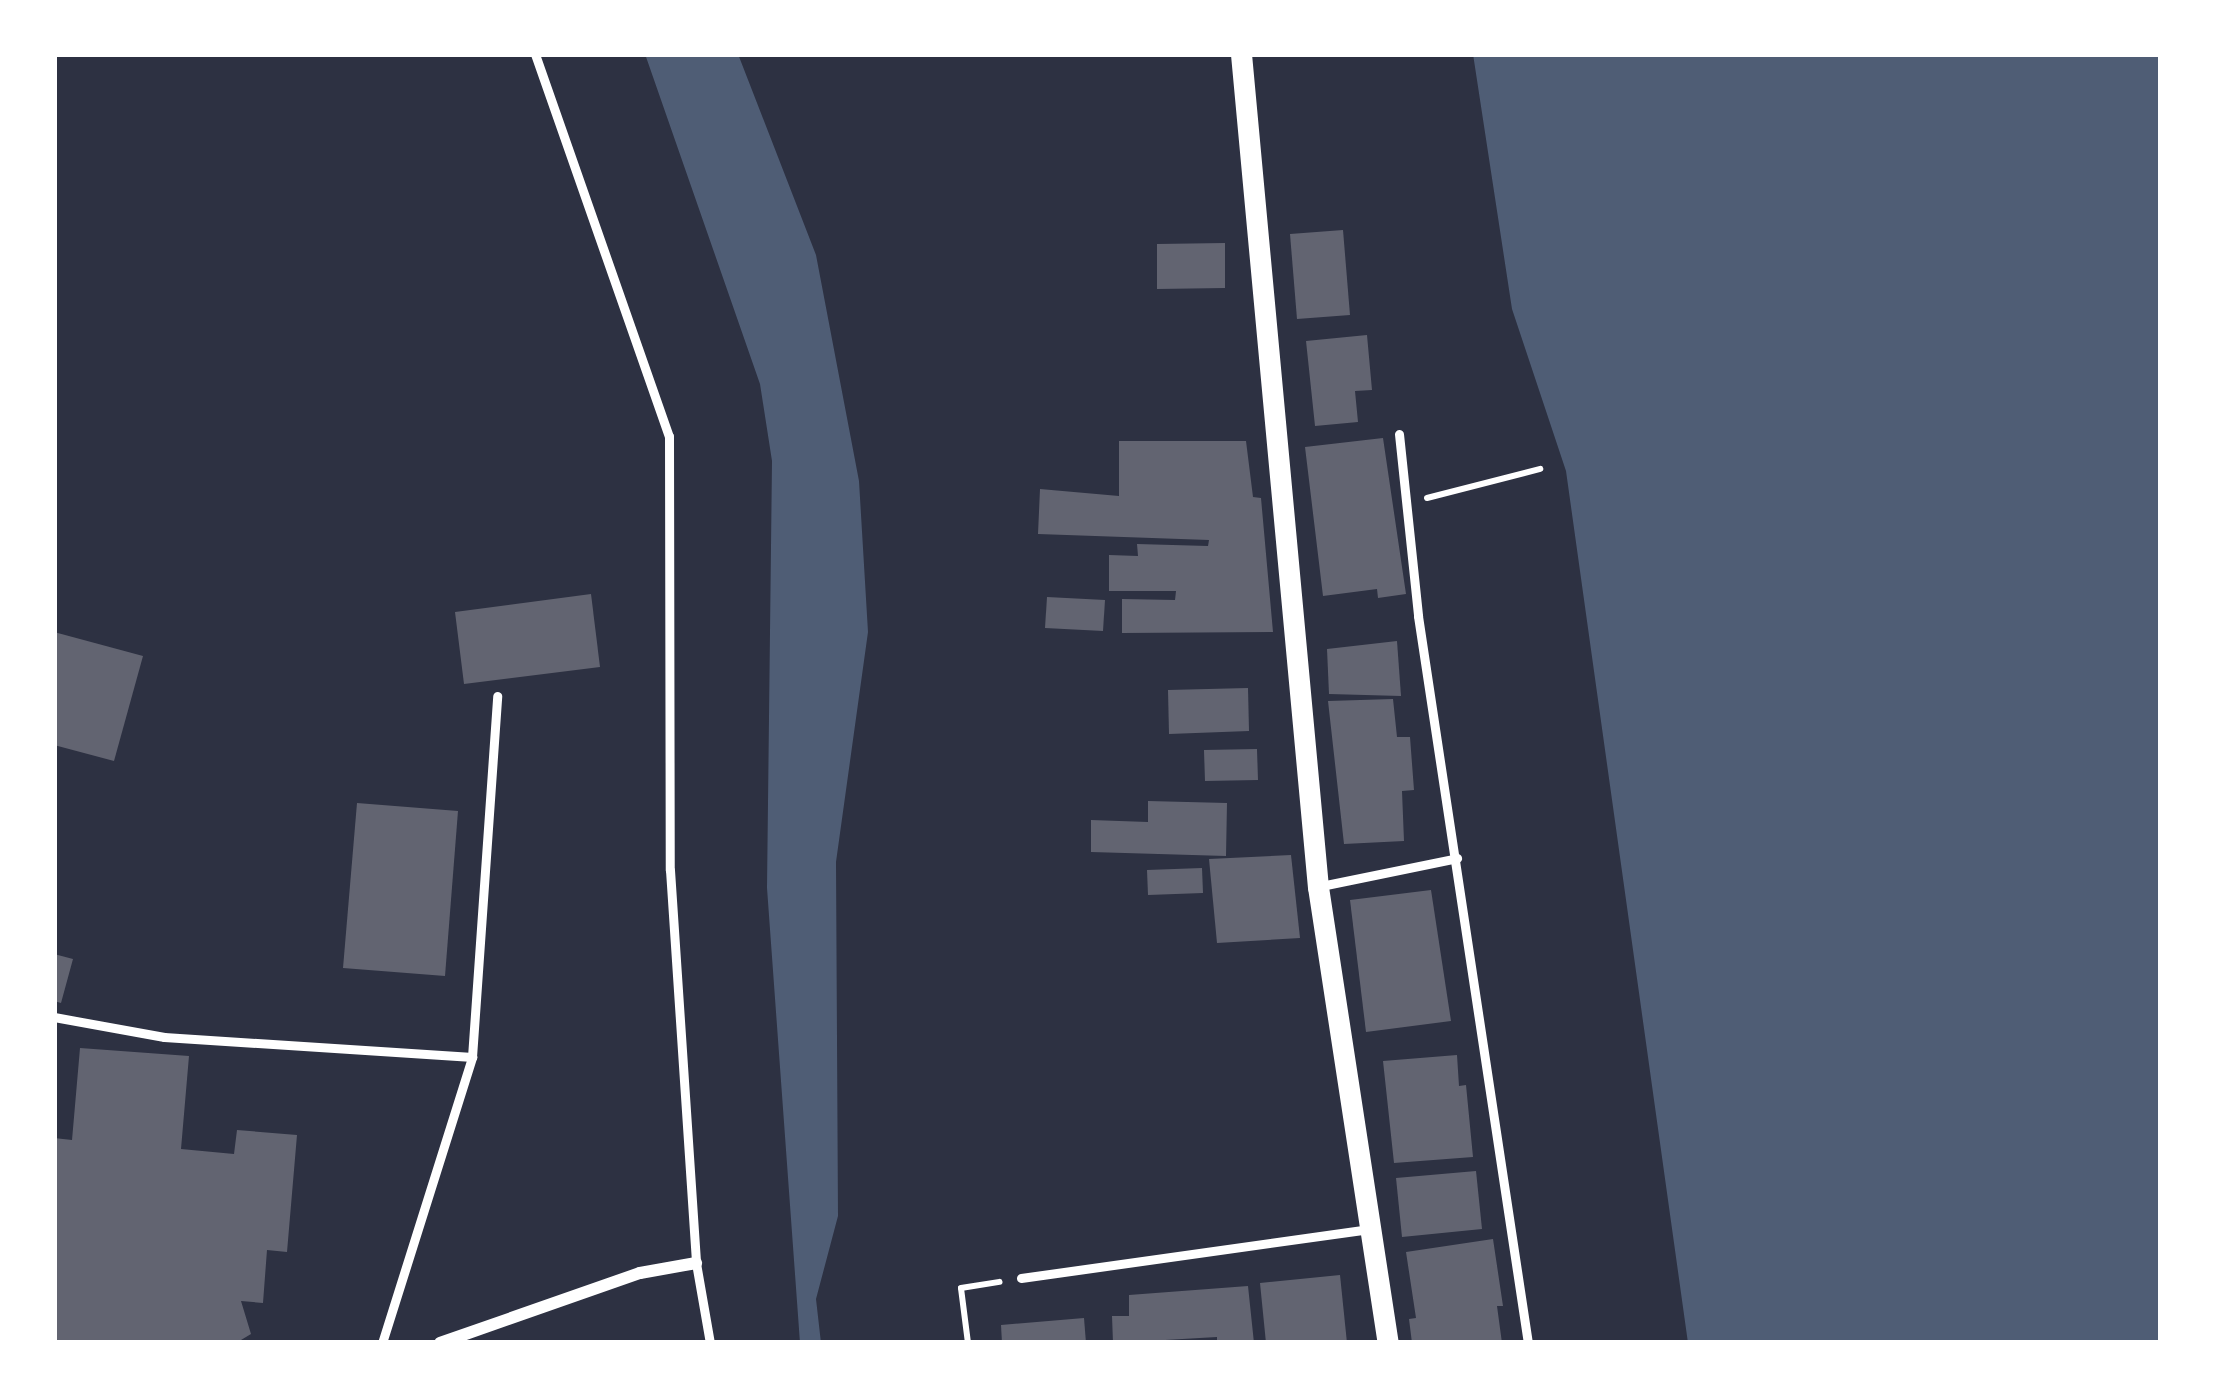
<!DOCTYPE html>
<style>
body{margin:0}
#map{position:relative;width:2215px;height:1397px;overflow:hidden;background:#2d3142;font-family:Signika,sans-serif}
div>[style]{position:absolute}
.water>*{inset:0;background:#4f5d75}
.building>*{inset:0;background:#626471}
.path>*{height:6px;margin:-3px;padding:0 3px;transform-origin:3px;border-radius:3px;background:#fff}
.service>*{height:9px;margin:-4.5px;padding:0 4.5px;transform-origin:4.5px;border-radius:4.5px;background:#fff}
.minor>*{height:12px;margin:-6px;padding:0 6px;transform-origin:6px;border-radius:6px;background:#fff}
.tertiary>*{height:21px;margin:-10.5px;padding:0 10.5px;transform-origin:10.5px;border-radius:10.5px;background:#fff}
span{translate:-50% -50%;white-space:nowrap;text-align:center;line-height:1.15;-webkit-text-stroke:12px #fff;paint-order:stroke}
.frame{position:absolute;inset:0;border:57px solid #fff;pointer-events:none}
</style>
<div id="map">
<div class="water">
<i style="clip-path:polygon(645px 54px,738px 54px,816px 255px,859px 481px,868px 632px,836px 862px,838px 1216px,816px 1299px,821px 1343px,800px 1343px,767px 888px,772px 461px,760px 384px)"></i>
<i style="clip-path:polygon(1473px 54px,2161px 54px,2161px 1343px,1688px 1343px,1566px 471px,1512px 309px)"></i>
</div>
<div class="building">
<i style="clip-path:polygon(1343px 230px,1350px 315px,1297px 319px,1290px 234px)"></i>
<i style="clip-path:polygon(1225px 243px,1225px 288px,1157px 289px,1157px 244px)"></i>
<i style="clip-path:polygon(1367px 335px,1372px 390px,1355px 391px,1358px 422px,1315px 426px,1306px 341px)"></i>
<i style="clip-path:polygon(1383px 438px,1406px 594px,1378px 598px,1377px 589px,1323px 596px,1305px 447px)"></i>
<i style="clip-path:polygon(1119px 441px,1246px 441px,1253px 497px,1261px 498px,1273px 632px,1122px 633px,1122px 599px,1175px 600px,1176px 591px,1109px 591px,1109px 555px,1138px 556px,1137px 544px,1208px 546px,1209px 540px,1038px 534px,1040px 489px,1119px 496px)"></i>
<i style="clip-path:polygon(591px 594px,600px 667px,464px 684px,455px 612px)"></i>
<i style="clip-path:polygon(1047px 597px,1105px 600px,1103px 631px,1045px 628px)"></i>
<i style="clip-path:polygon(54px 632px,143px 656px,114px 761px,54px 745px)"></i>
<i style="clip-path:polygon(1397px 641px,1401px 696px,1329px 694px,1327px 649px)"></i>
<i style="clip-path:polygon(1248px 688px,1249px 731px,1169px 734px,1168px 690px)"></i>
<i style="clip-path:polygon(1393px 699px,1397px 737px,1410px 737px,1414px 790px,1402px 791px,1404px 841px,1344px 844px,1328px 701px)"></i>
<i style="clip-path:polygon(1257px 749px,1258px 780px,1205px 781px,1204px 750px)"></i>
<i style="clip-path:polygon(1148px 801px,1227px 803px,1226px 856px,1091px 852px,1091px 820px,1148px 822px)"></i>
<i style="clip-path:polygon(357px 803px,458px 811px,445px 976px,343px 968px)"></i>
<i style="clip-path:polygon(1291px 855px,1300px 938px,1217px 943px,1209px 859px)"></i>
<i style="clip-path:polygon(1202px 868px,1203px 893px,1148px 895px,1147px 870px)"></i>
<i style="clip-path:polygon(1431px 890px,1451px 1021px,1366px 1032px,1350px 900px)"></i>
<i style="clip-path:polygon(54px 954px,73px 959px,61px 1003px,54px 1001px)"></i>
<i style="clip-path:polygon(80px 1048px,189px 1056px,181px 1149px,234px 1154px,237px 1130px,297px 1135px,287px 1252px,267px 1250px,263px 1303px,241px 1301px,251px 1334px,236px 1343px,54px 1343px,54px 1138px,72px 1140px)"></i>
<i style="clip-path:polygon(1457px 1055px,1459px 1086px,1466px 1085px,1473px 1157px,1394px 1163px,1383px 1061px)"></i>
<i style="clip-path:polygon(1476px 1171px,1482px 1229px,1402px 1237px,1396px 1178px)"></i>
<i style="clip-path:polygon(1493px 1239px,1503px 1306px,1497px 1306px,1502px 1343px,1412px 1343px,1409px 1319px,1416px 1318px,1406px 1252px)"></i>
<i style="clip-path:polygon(1340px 1275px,1347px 1343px,1266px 1343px,1260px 1283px)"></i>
<i style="clip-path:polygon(1248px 1286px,1254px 1343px,1217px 1343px,1217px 1337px,1113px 1343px,1112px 1316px,1129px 1316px,1129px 1295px)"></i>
<i style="clip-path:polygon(1084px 1318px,1086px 1343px,1002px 1343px,1001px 1325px)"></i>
</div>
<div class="path">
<i style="left:1427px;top:498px;width:117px;rotate:-14.4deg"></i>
<i style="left:968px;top:1343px;width:55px;rotate:-97.3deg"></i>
<i style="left:961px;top:1288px;width:39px;rotate:-9deg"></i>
</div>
<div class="service">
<i style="left:535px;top:54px;width:405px;rotate:70.7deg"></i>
<i style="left:669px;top:436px;width:434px;rotate:89.9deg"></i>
<i style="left:670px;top:870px;width:394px;rotate:86.2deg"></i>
<i style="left:696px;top:1263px;width:81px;rotate:80.1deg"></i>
<i style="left:1399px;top:434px;width:183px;rotate:84deg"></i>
<i style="left:1418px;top:616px;width:735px;rotate:81.4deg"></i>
<i style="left:1321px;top:886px;width:139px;rotate:-11.6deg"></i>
<i style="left:54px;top:1017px;width:112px;rotate:10.3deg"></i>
<i style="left:164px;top:1037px;width:309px;rotate:3.7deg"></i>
<i style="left:1021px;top:1278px;width:352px;rotate:-8deg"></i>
<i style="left:382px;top:1343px;width:300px;rotate:-72.5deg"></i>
<i style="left:472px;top:1057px;width:362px;rotate:-86deg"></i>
</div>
<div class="minor">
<i style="left:440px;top:1343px;width:212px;rotate:-19.3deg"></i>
<i style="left:640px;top:1273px;width:57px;rotate:-10.1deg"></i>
</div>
<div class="tertiary">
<i style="left:1241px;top:54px;width:837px;rotate:84.72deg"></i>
<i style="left:1318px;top:887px;width:461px;rotate:81.3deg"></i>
</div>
<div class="frame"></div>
</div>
